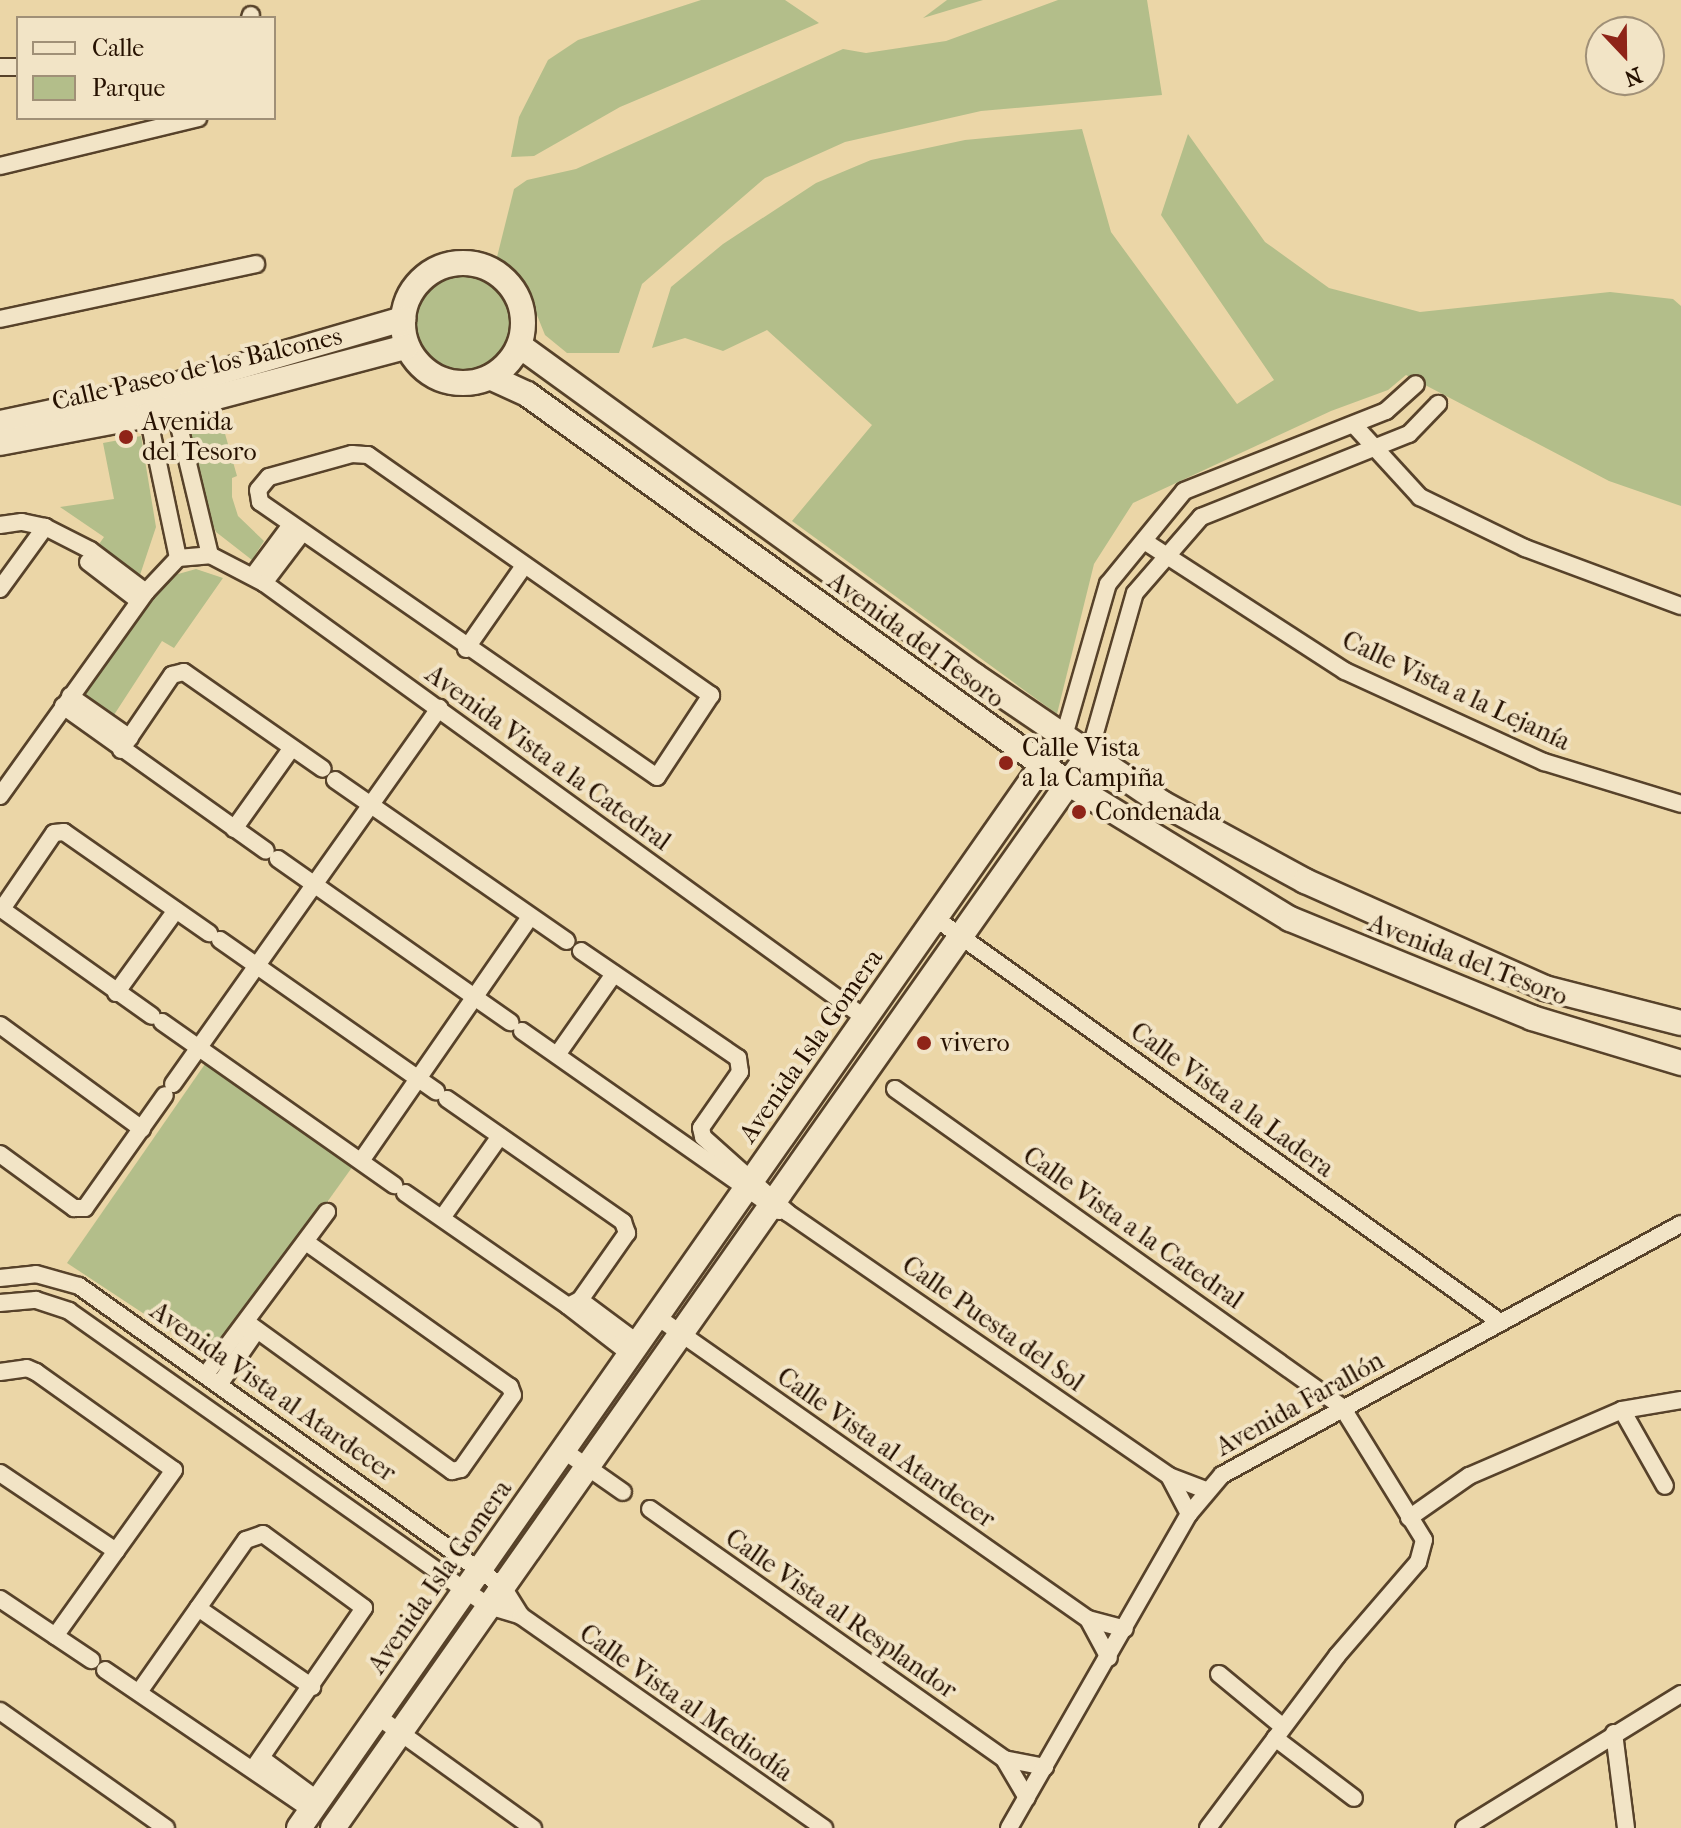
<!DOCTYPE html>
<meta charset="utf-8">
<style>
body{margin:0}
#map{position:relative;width:1681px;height:1828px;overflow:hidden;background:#ebd6a7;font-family:"IM FELL French Canon",serif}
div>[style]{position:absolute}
.green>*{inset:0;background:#b3be8a}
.round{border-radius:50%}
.roads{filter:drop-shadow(2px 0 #57422a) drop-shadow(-2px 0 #57422a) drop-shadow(0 2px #57422a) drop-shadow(0 -2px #57422a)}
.street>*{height:16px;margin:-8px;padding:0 8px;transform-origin:8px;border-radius:8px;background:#f2e4c6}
.secondary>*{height:24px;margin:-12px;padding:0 12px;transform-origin:12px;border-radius:12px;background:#f2e4c6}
.secondary>.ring{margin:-12px;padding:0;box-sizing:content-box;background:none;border:24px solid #f2e4c6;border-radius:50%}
.dots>*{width:22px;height:22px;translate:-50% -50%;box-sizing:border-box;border:4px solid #f2e4c6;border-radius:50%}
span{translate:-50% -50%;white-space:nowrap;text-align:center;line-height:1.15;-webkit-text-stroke:8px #f2e4c6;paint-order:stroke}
.street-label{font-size:26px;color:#261100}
.poi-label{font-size:26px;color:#261100}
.left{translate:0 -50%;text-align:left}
.legend{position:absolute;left:16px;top:16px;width:260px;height:104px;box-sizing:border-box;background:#f2e4c6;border:2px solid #a09077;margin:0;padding:10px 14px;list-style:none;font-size:24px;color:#261100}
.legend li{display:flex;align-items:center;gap:16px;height:40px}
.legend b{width:40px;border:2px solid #a09077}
.north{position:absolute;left:1585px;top:16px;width:80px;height:80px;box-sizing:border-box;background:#f2e4c6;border:2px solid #a09077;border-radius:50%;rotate:158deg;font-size:22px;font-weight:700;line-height:32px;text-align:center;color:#261100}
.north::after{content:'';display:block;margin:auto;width:28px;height:36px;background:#8f2418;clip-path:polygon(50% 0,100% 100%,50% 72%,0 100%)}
</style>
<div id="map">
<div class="green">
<i style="clip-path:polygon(701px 0,785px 0,819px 23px,620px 107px,534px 156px,511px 157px,519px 117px,548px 60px,578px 40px)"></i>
<i style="clip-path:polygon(947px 0,983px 0,923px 18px)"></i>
<i style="clip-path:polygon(1058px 0,1147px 0,1162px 95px,981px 111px,845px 142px,765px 178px,642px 284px,619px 353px,567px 353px,545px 335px,524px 283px,497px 257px,514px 189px,527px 180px,576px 169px,843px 49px,866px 53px,946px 41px)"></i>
<i style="clip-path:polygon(1082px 129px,1111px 232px,1237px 404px,1274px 380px,1161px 215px,1188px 134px,1265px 242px,1329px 288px,1420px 312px,1610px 292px,1673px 299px,1681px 306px,1681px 506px,1609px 481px,1406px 375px,1388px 390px,1331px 411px,1133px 503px,1094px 564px,1057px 714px,792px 521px,872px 425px,767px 330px,723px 351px,685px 338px,652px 348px,671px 287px,723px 244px,816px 183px,871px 160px,965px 140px)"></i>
<i class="round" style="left:412px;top:271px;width:100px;height:100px"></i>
<i style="clip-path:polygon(220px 416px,237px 476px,232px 478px,232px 497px,238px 516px,264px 541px,252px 560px,216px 532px,201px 496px,187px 425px)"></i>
<i style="clip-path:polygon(141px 436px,156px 527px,140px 575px,97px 547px,104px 537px,60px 507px,114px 499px,103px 443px)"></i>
<i style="clip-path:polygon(196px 569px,223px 578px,174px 648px,162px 641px,112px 718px,85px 701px,83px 694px,156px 589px,171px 576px)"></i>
<i style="clip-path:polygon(205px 1064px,353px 1166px,214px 1360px,67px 1263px)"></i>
</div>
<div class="roads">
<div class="street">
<i style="left:250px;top:18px;width:3px;rotate:-72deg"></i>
<i style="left:0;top:67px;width:18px"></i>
<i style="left:0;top:166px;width:204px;rotate:-13.6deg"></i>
<i style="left:0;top:319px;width:262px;rotate:-12.1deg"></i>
<i style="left:173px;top:401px;width:158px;rotate:76.5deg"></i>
<i style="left:146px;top:406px;width:155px;rotate:78.1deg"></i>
<i style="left:1354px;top:425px;width:98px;rotate:47.5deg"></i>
<i style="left:1420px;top:497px;width:117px;rotate:25.9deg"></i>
<i style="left:1525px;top:548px;width:166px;rotate:20.4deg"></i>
<i style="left:352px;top:454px;width:16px;rotate:4deg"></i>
<i style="left:368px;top:455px;width:419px;rotate:35deg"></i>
<i style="left:711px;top:695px;width:98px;rotate:123.4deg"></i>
<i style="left:657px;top:777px;width:483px;rotate:-145.3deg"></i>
<i style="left:260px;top:502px;width:12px;rotate:-99deg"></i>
<i style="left:258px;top:490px;width:17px;rotate:-50deg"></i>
<i style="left:269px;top:477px;width:86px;rotate:-15.5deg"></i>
<i style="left:0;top:525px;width:22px;rotate:-8deg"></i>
<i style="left:22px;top:522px;width:24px;rotate:12deg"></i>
<i style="left:45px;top:527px;width:51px;rotate:27.1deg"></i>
<i style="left:90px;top:550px;width:70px;rotate:36.9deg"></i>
<i style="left:1144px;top:541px;width:239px;rotate:32.9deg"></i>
<i style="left:1345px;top:671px;width:219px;rotate:24.6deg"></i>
<i style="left:1544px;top:762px;width:143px;rotate:17deg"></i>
<i style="left:88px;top:562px;width:64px;rotate:37.4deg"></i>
<i style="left:253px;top:576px;width:62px;rotate:-53.5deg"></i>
<i style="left:264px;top:583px;width:61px;rotate:-52.9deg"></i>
<i style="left:0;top:589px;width:77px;rotate:-54deg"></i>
<i style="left:466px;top:649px;width:101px;rotate:-55.1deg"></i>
<i style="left:70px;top:696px;width:73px;rotate:35deg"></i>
<i style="left:63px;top:706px;width:249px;rotate:35.5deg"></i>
<i style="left:1064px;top:736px;width:158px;rotate:-73.9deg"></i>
<i style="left:1108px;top:584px;width:120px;rotate:-50.7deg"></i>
<i style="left:1184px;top:491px;width:217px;rotate:-21.6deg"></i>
<i style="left:1386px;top:411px;width:40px;rotate:-42deg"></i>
<i style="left:121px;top:750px;width:91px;rotate:-55.8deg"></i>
<i style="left:172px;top:675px;width:12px;rotate:-14deg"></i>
<i style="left:184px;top:672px;width:169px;rotate:34.9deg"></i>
<i style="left:1089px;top:754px;width:167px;rotate:-74.1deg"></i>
<i style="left:1135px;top:593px;width:101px;rotate:-49deg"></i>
<i style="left:1201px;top:517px;width:224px;rotate:-21.8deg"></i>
<i style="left:1409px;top:434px;width:42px;rotate:-46deg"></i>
<i style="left:335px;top:780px;width:282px;rotate:34.8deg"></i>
<i style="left:0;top:796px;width:251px;rotate:-54.4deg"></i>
<i style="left:146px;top:592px;width:47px;rotate:-46.7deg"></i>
<i style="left:178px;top:558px;width:32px;rotate:-5deg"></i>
<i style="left:210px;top:555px;width:61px;rotate:27.4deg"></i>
<i style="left:264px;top:583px;width:742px;rotate:35.9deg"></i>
<i style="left:234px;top:829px;width:98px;rotate:-54.5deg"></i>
<i style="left:278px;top:859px;width:284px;rotate:35.1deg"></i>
<i style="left:0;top:908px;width:186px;rotate:35.4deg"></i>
<i style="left:2px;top:909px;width:92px;rotate:-55.6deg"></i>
<i style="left:54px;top:833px;width:10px;rotate:-6deg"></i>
<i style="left:64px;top:832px;width:177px;rotate:34.9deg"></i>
<i style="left:935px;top:918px;width:695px;rotate:35.57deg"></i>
<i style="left:220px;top:940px;width:264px;rotate:35deg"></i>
<i style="left:581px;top:951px;width:190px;rotate:34.3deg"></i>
<i style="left:738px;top:1058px;width:14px;rotate:82deg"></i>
<i style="left:740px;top:1072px;width:68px;rotate:124.9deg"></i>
<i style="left:701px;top:1128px;width:9px;rotate:77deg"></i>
<i style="left:703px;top:1137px;width:114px;rotate:41.8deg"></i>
<i style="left:788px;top:1213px;width:463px;rotate:34.6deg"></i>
<i style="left:1169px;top:1476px;width:40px;rotate:21deg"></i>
<i style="left:116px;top:993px;width:102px;rotate:-54.1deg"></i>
<i style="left:162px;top:1022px;width:284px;rotate:35.1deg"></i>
<i style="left:0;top:1025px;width:176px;rotate:36.2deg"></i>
<i style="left:522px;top:1031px;width:314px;rotate:35deg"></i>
<i style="left:557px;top:1055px;width:99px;rotate:-54.9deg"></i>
<i style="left:173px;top:1084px;width:461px;rotate:-54.7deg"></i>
<i style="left:895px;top:1089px;width:549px;rotate:35.43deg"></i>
<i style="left:1342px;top:1407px;width:156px;rotate:58.3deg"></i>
<i style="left:1424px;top:1540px;width:23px;rotate:105deg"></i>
<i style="left:1418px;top:1562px;width:124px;rotate:130.8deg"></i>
<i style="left:1337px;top:1656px;width:215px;rotate:126.9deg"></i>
<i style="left:447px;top:1099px;width:215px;rotate:34.9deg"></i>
<i style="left:623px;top:1222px;width:12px;rotate:70deg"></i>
<i style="left:627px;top:1233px;width:82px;rotate:125deg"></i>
<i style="left:580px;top:1300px;width:13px;rotate:153deg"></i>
<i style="left:568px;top:1306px;width:78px;rotate:37.7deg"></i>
<i style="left:0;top:1154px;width:92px;rotate:36.1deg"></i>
<i style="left:74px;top:1208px;width:11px"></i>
<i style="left:85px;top:1208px;width:138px;rotate:-54.7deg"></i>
<i style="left:361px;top:1161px;width:297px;rotate:-55.3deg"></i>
<i style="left:405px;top:1193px;width:198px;rotate:34.7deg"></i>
<i style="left:442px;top:1218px;width:100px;rotate:-54.7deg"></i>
<i style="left:0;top:1278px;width:36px;rotate:-6deg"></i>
<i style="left:36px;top:1274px;width:45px;rotate:15.6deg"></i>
<i style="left:79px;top:1286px;width:520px;rotate:35.37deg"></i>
<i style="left:503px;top:1587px;width:34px;rotate:58deg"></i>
<i style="left:580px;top:1300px;width:72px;rotate:36.6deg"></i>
<i style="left:0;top:1303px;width:36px;rotate:-5deg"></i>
<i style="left:36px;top:1300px;width:35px;rotate:18deg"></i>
<i style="left:69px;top:1311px;width:484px;rotate:35.2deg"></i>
<i style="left:465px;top:1590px;width:29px;rotate:34deg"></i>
<i style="left:489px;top:1606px;width:34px;rotate:17deg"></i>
<i style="left:521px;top:1616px;width:370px;rotate:35deg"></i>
<i style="left:656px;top:1316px;width:528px;rotate:35.05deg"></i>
<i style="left:1088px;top:1619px;width:38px;rotate:15deg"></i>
<i style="left:249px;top:1324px;width:251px;rotate:35.9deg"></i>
<i style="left:452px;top:1471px;width:9px;rotate:-13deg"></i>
<i style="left:461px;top:1469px;width:90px;rotate:-54.9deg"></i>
<i style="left:513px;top:1395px;width:9px;rotate:-111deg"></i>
<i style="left:510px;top:1387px;width:250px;rotate:-144.6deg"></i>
<i style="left:0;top:1372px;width:27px;rotate:-8deg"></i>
<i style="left:27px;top:1368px;width:10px;rotate:24deg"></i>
<i style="left:36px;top:1372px;width:169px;rotate:35.4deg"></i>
<i style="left:174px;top:1470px;width:204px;rotate:125.6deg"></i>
<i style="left:207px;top:1373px;width:201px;rotate:-53.3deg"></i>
<i style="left:221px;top:1382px;width:63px;rotate:-55.3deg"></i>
<i style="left:1622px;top:1410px;width:87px;rotate:60.5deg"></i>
<i style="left:563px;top:1450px;width:73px;rotate:35deg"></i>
<i style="left:0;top:1473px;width:140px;rotate:33.9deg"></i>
<i style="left:1169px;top:1476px;width:43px;rotate:62.2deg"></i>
<i style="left:650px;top:1509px;width:433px;rotate:35.2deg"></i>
<i style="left:1004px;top:1759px;width:42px;rotate:11deg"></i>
<i style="left:1409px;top:1518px;width:73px;rotate:-35deg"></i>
<i style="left:1469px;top:1476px;width:167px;rotate:-23.3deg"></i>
<i style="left:1622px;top:1410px;width:60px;rotate:-9.6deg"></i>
<i style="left:0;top:1599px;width:110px;rotate:33.8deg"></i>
<i style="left:198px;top:1608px;width:139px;rotate:34.7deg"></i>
<i style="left:1088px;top:1619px;width:44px;rotate:61.7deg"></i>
<i style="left:105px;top:1670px;width:249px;rotate:34.2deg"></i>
<i style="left:1219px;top:1674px;width:83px;rotate:39.6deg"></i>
<i style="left:139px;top:1692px;width:186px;rotate:-54.9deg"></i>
<i style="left:246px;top:1540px;width:18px;rotate:-19deg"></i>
<i style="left:263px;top:1534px;width:125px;rotate:36.2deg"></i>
<i style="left:364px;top:1608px;width:196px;rotate:124.6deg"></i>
<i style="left:0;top:1711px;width:203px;rotate:35.2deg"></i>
<i style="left:377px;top:1716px;width:192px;rotate:35.7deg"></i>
<i style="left:1614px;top:1733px;width:96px;rotate:82.8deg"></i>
<i style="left:1275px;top:1738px;width:99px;rotate:37.2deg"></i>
<i style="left:261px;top:1758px;width:71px;rotate:36.4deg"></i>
<i style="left:1004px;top:1759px;width:45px;rotate:59.5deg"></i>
<i style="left:1009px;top:1828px;width:362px;rotate:-60.2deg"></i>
<i style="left:1189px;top:1514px;width:51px;rotate:-49.8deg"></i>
<i style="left:1222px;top:1475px;width:523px;rotate:-28.67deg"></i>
<i style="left:1464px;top:1828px;width:255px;rotate:-31.7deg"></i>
</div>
<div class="secondary">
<i class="ring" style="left:403px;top:263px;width:96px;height:96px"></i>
<i style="left:520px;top:346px;width:562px;rotate:35.95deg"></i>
<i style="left:975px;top:676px;width:226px;rotate:34.2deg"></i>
<i style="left:1162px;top:803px;width:163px;rotate:28.6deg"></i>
<i style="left:1305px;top:881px;width:263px;rotate:24deg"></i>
<i style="left:1545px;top:988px;width:140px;rotate:14.4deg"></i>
<i style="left:490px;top:377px;width:41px;rotate:24.7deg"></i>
<i style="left:527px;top:394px;width:666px;rotate:35.72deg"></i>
<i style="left:1068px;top:783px;width:260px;rotate:31.5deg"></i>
<i style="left:1290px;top:919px;width:261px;rotate:22.2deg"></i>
<i style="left:1532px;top:1018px;width:156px;rotate:16.8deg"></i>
<i style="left:0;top:423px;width:173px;rotate:-12deg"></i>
<i style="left:169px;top:387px;width:244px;rotate:-16.2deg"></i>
<i style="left:0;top:443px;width:151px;rotate:-10.7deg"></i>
<i style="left:148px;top:415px;width:267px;rotate:-14.8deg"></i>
<i style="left:299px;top:1828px;width:1311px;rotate:-55.04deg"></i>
<i style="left:333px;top:1828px;width:1313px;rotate:-54.86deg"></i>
</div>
</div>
<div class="dots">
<i style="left:126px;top:437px;background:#8f2418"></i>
<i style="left:1006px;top:763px;background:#8f2418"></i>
<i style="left:1079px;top:812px;background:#8f2418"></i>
<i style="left:924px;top:1043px;background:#8f2418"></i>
</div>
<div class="street-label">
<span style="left:197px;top:369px;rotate:-13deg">Calle Paseo de los Balcones</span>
<span style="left:916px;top:640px;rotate:36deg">Avenida del Tesoro</span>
<span style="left:1456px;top:691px;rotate:25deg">Calle Vista a la Lejanía</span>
<span style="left:548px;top:758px;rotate:36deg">Avenida Vista a la Catedral</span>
<span style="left:1468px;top:960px;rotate:21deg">Avenida del Tesoro</span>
<span style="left:811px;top:1046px;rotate:-55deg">Avenida Isla Gomera</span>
<span style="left:1232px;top:1100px;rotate:36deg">Calle Vista a la Ladera</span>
<span style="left:1133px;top:1228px;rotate:35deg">Calle Vista a la Catedral</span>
<span style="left:993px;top:1324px;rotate:35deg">Calle Puesta del Sol</span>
<span style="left:273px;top:1392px;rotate:35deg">Avenida Vista al Atardecer</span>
<span style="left:1300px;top:1404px;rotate:-29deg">Avenida Farallón</span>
<span style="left:886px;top:1448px;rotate:35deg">Calle Vista al Atardecer</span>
<span style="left:440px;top:1577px;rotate:-55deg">Avenida Isla Gomera</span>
<span style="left:841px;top:1614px;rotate:35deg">Calle Vista al Resplandor</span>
<span style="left:686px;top:1703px;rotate:35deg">Calle Vista al Mediodía</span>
</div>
<div class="poi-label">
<span class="left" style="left:142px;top:437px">Avenida<br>del Tesoro</span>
<span class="left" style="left:1022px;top:763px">Calle Vista<br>a la Campiña</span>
<span class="left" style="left:1095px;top:812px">Condenada</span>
<span class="left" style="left:940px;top:1043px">vivero</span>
</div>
<ul class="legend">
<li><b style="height:10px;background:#f2e4c6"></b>Calle</li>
<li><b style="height:22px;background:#b3be8a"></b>Parque</li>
</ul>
<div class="north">N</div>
</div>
